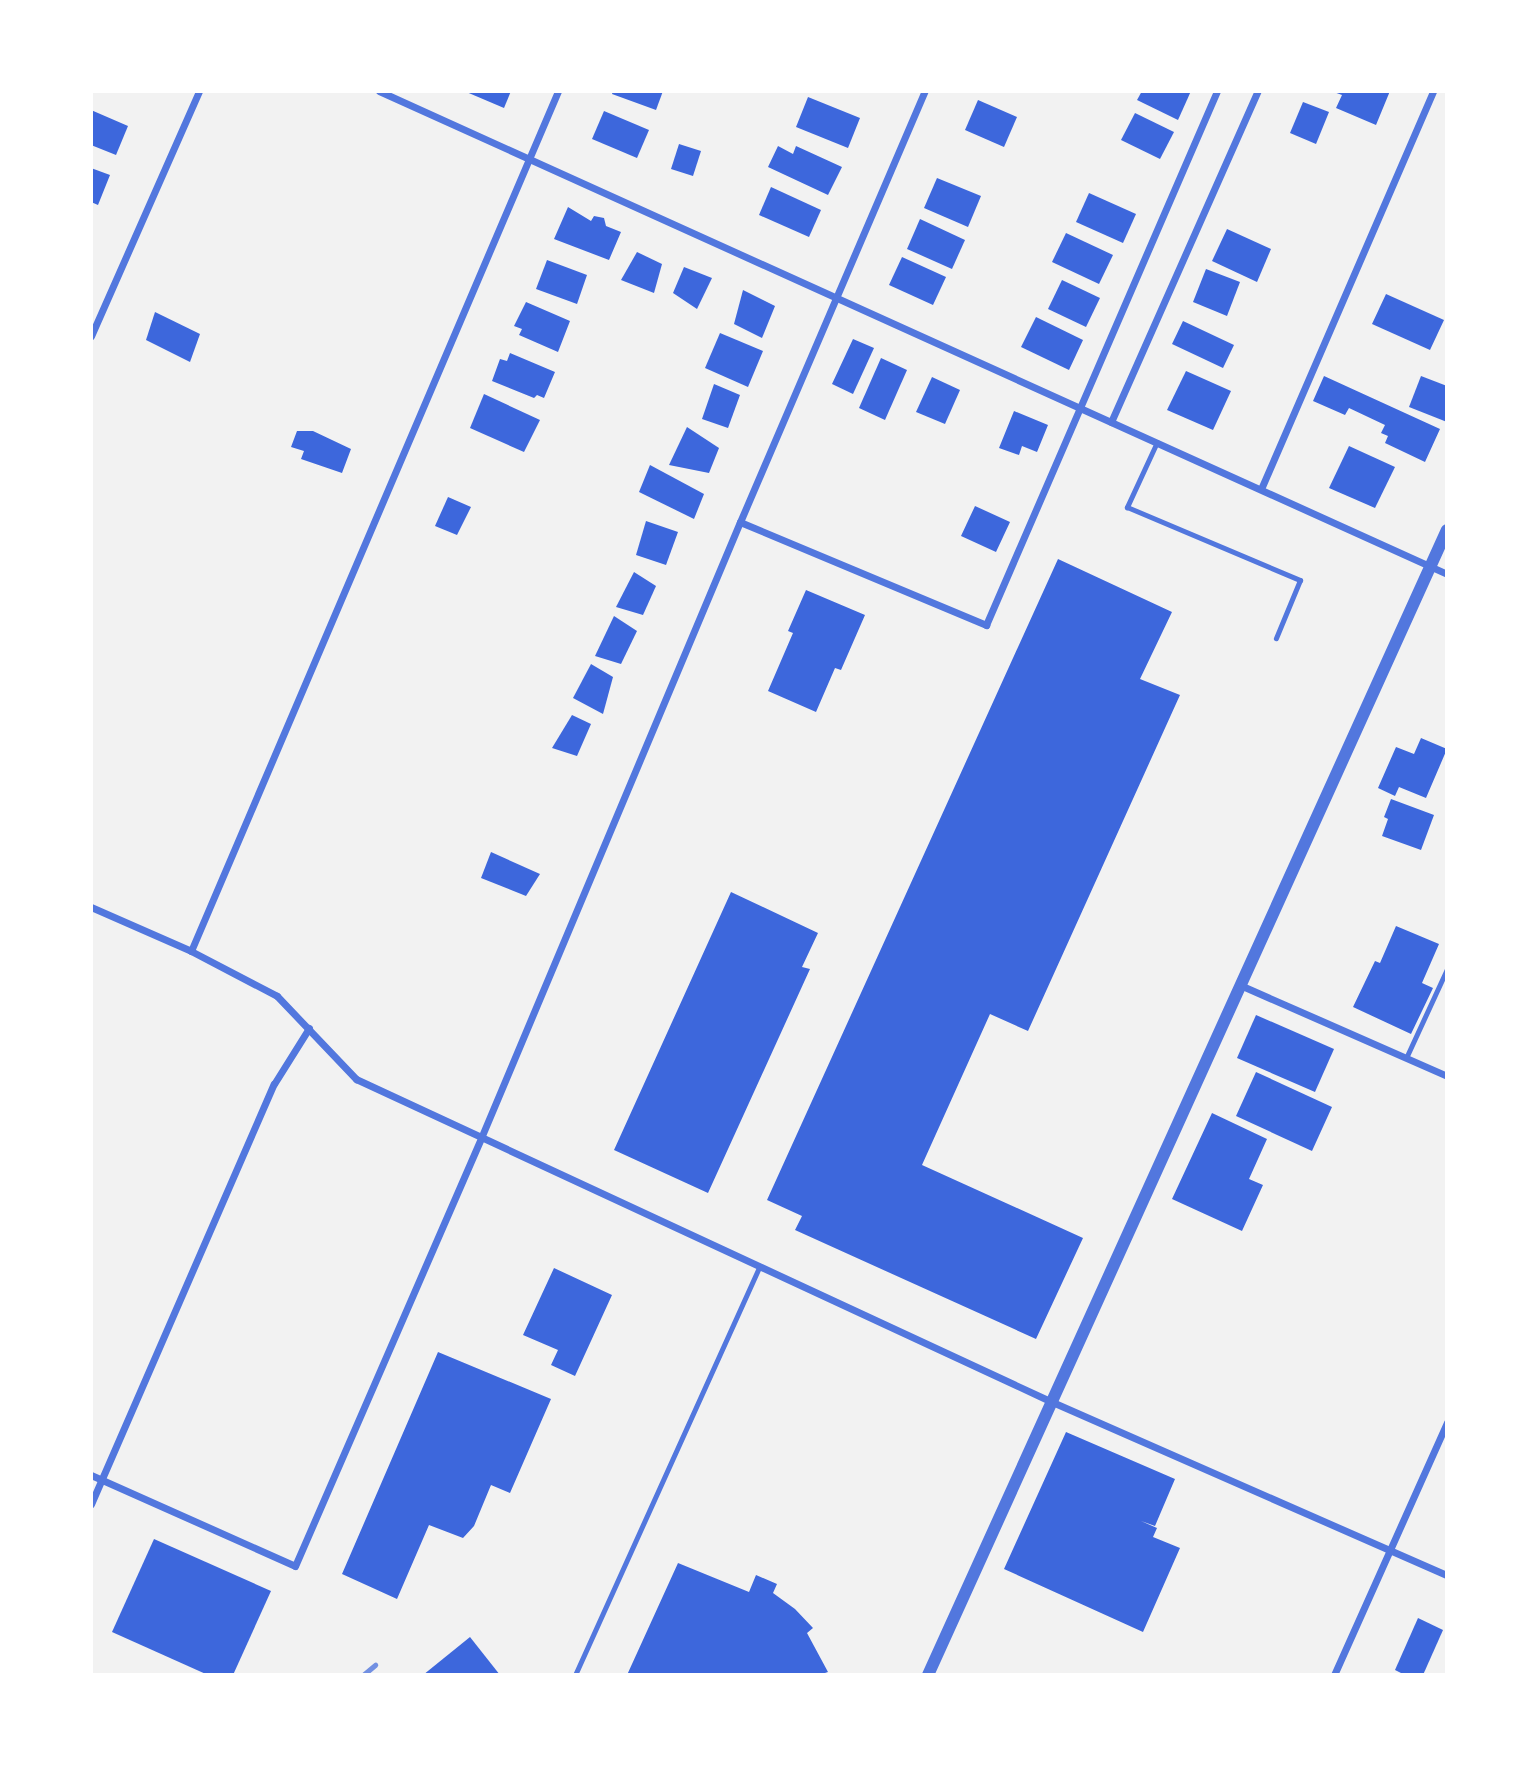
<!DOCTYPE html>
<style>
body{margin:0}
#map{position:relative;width:1538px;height:1766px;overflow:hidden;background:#f2f2f2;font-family:Roboto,sans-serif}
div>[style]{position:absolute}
.building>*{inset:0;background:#3d67dc}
.service>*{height:5px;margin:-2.5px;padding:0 2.5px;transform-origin:2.5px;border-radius:2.5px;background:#5277de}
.minor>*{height:7px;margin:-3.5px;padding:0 3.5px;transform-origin:3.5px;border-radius:3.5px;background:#5277de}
.tertiary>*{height:12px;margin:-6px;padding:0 6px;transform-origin:6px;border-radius:6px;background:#5277de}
.rail>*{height:5px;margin:-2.5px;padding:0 2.5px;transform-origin:2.5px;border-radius:2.5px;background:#7290e2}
span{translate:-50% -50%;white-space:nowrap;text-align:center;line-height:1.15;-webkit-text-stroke:7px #fff;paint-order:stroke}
.frame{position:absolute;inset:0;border:93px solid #fff;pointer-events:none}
</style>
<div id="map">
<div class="building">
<i style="clip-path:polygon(464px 91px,511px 91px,504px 108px)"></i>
<i style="clip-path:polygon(613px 91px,663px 91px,656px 110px,612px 94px)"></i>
<i style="clip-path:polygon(1142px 91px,1191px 91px,1178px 120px,1137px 100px)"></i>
<i style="clip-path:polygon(1331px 91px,1390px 91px,1376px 125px,1336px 108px,1342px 95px)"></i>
<i style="clip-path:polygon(808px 97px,860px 118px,848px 148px,796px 127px)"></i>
<i style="clip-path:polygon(978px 100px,1017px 117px,1004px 147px,965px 130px)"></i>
<i style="clip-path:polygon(1303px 102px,1329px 112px,1316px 144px,1290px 133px)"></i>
<i style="clip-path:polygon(91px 110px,128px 126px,116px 155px,91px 145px)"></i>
<i style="clip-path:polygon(604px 111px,649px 130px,637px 158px,592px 139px)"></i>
<i style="clip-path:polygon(1135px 113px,1174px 132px,1160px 159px,1121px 140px)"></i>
<i style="clip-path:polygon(679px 144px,701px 151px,693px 176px,671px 169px)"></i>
<i style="clip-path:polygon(778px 146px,793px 154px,796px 146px,842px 167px,828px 195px,768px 167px)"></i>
<i style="clip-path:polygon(91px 168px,110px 175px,98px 205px,91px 202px)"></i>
<i style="clip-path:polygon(937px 178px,981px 196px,968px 227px,924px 208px)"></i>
<i style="clip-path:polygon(771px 187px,821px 210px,809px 237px,759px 215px)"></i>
<i style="clip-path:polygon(1089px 193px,1136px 214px,1123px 243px,1076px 222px)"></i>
<i style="clip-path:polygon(568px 207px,591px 221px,594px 216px,604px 218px,606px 226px,621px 232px,609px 260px,554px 239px)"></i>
<i style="clip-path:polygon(920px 219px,965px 240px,952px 269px,907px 249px)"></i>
<i style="clip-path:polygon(1227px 229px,1271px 249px,1257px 282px,1212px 261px)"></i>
<i style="clip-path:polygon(1066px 233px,1113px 255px,1099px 284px,1052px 262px)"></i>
<i style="clip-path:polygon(637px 252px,662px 264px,654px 293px,621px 280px)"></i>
<i style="clip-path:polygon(902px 257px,946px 277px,933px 305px,889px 285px)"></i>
<i style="clip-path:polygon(547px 260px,587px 275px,577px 304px,536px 289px)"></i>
<i style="clip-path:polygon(684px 267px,712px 278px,697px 309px,673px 293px)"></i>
<i style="clip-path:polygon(1206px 269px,1240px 282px,1227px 316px,1193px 302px)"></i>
<i style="clip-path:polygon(1062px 280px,1100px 298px,1086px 327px,1048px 309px)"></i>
<i style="clip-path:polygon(743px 290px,775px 306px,762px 338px,734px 324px)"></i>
<i style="clip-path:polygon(1386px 294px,1444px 320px,1430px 350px,1372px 324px)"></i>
<i style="clip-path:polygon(526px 302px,570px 321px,558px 352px,519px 335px,522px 329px,514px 326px)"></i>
<i style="clip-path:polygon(155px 312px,200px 334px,190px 362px,146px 340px)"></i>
<i style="clip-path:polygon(1036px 317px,1083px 340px,1069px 370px,1021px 347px)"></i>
<i style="clip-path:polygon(1183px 321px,1234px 345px,1223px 368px,1172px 344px)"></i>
<i style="clip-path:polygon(720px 333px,763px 351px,748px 387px,705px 368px)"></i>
<i style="clip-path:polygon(853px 339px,874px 348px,853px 394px,832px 384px)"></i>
<i style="clip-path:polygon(510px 353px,555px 372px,544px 398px,537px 395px,534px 398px,492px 381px,500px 359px,507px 361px)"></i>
<i style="clip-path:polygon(881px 358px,907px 370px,885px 420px,859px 408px)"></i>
<i style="clip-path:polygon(1186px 371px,1231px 391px,1213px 430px,1167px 410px)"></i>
<i style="clip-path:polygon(1324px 376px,1440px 429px,1425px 462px,1385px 443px,1388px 436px,1381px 433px,1385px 425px,1349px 408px,1345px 415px,1313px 401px)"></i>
<i style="clip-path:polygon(1421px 376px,1447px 386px,1447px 422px,1409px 407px)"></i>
<i style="clip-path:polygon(932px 377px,960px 390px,945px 424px,916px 412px)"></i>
<i style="clip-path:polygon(714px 384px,740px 395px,728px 428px,702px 419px)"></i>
<i style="clip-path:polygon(484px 394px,540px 420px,524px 452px,470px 428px)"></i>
<i style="clip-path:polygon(1014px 411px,1048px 425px,1037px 452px,1022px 446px,1019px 455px,999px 448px)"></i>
<i style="clip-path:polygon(687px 427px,719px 448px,709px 473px,669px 465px)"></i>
<i style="clip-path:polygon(297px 431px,313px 431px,351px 449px,342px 473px,301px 459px,304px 451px,291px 447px)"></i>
<i style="clip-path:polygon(1349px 446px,1395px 467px,1375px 508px,1329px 488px)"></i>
<i style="clip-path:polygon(650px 465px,704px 494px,694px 519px,639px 492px)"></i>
<i style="clip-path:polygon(448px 497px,471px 507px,457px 535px,435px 526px)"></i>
<i style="clip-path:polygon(975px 506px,1010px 522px,996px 552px,961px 536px)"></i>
<i style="clip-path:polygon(646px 521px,678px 532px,666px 565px,636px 555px)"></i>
<i style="clip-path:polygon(1058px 559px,1172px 612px,1140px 679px,1180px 695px,1028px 1031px,990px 1014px,922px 1165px,1083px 1238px,1036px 1339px,795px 1230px,802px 1216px,767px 1200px)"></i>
<i style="clip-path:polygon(634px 572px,656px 586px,643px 615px,616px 607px)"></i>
<i style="clip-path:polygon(806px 590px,865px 615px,841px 670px,835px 668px,816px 712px,768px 691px,793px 633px,788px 631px)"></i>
<i style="clip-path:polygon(614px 616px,637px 631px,621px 664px,595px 656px)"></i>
<i style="clip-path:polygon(591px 664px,613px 677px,603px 714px,573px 698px)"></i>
<i style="clip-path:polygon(572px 715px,591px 724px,577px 756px,552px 748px)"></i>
<i style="clip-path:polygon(1421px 738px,1447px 749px,1426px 798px,1399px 787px,1395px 796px,1378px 788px,1396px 747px,1414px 754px)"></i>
<i style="clip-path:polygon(1391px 799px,1434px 815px,1421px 850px,1382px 836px,1388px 819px,1384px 817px)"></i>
<i style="clip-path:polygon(491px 852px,540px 874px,526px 896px,481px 878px)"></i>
<i style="clip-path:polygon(731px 892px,818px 933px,802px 967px,810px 969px,708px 1193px,614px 1150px)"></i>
<i style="clip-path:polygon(1396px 926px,1439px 944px,1422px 983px,1433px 988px,1411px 1034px,1353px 1007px,1375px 961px,1380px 963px)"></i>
<i style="clip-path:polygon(1256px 1015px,1334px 1049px,1315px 1092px,1237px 1058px)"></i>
<i style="clip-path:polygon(1256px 1072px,1332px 1107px,1312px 1151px,1236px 1116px)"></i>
<i style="clip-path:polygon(1212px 1113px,1267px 1139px,1249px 1179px,1263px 1185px,1242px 1231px,1172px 1199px)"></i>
<i style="clip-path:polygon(554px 1268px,612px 1295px,575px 1376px,551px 1365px,558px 1350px,523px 1335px)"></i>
<i style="clip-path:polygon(438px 1352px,551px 1399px,510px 1493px,491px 1485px,474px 1526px,463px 1538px,429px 1525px,397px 1599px,342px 1574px)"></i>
<i style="clip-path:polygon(1066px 1432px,1175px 1479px,1155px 1526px,1141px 1521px,1157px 1528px,1153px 1537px,1180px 1548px,1143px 1632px,1004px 1569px)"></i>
<i style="clip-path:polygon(154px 1539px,271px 1591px,233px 1675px,208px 1675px,112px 1632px)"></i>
<i style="clip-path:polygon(678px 1563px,749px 1592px,756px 1575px,777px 1584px,773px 1593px,795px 1609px,813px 1628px,807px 1633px,828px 1672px,819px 1675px,627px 1675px)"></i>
<i style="clip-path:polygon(1418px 1618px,1443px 1630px,1423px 1675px,1405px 1675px,1395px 1670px)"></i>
<i style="clip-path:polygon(470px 1637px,500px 1675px,423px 1675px)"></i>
</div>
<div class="service">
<i style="left:1157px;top:442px;width:72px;rotate:114.8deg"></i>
<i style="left:1127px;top:507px;width:188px;rotate:22.9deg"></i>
<i style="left:1300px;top:580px;width:63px;rotate:112.5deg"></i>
<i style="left:1406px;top:1058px;width:98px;rotate:-65.3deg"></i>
<i style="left:575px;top:1675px;width:449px;rotate:-65.7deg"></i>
</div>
<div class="minor">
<i style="left:379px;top:91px;width:1172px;rotate:24.33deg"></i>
<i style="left:91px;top:336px;width:268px;rotate:-66.2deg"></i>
<i style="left:1111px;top:422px;width:362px;rotate:-66.1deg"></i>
<i style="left:1261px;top:489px;width:434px;rotate:-66.6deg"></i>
<i style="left:740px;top:522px;width:267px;rotate:22.7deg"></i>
<i style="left:986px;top:625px;width:582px;rotate:-66.61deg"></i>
<i style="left:91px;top:907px;width:109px;rotate:23.7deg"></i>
<i style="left:191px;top:951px;width:97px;rotate:27.6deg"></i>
<i style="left:277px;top:996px;width:115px;rotate:46.4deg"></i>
<i style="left:356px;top:1079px;width:765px;rotate:24.89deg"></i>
<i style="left:1050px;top:1401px;width:433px;rotate:23.7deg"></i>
<i style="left:191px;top:951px;width:935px;rotate:-66.89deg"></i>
<i style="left:1240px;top:985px;width:226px;rotate:23.7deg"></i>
<i style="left:91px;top:1475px;width:223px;rotate:24deg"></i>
<i style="left:295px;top:1566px;width:467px;rotate:-66.5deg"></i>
<i style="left:481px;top:1138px;width:668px;rotate:-67.2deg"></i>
<i style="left:740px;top:522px;width:469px;rotate:-66.8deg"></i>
<i style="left:91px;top:1504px;width:458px;rotate:-66.5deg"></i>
<i style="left:274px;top:1084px;width:66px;rotate:-58deg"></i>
<i style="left:1334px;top:1675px;width:277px;rotate:-65.9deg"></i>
</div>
<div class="tertiary">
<i style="left:928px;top:1675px;width:1257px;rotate:-65.62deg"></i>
</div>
<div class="rail">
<i style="left:363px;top:1675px;width:16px;rotate:-40deg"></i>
</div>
<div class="frame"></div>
</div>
